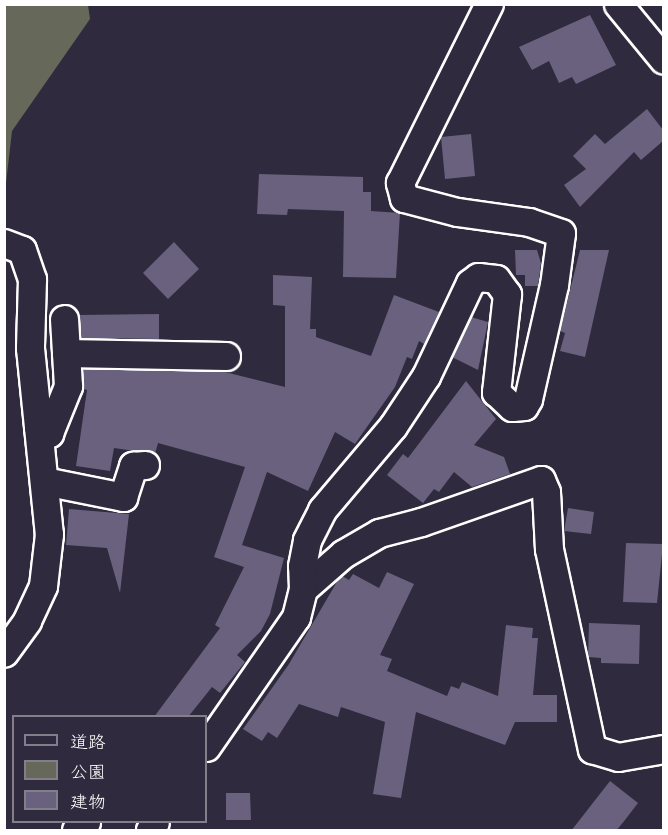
<!DOCTYPE html>
<meta charset="utf-8">
<style>
body{margin:0}
#map{position:relative;width:668px;height:835px;overflow:hidden;background:#2f2a3d;font-family:"Balsamiq Sans","Klee One",sans-serif}
div>[style]{position:absolute}
.green>*{inset:0;background:#66685a}
.building>*{inset:0;background:#69617e}
.roads{filter:drop-shadow(2px 0 #fff) drop-shadow(-2px 0 #fff) drop-shadow(0 2px #fff) drop-shadow(0 -2px #fff)}
.street>*{height:27px;margin:-13.5px;padding:0 13.5px;transform-origin:13.5px;border-radius:13.5px;background:#2f2a3d}
span{translate:-50% -50%;white-space:nowrap;text-align:center;line-height:1.15;-webkit-text-stroke:6px #2f2a3d;paint-order:stroke}
.frame{position:absolute;inset:0;border:6px solid #fff;pointer-events:none}
.legend{position:absolute;left:12px;top:715px;width:195px;height:108px;box-sizing:border-box;background:#2f2a3d;border:2px solid #827f8b;margin:0;padding:8px 10px;list-style:none;font-size:18px;color:#fff}
.legend li{display:flex;align-items:center;gap:12px;height:30px}
.legend b{width:30px;border:2px solid #827f8b}
</style>
<div id="map">
<div class="green">
<i style="clip-path:polygon(5px 4px,88px 5px,90px 19px,12px 131px,5px 192px)"></i>
</div>
<div class="building">
<i style="clip-path:polygon(590px 15px,616px 65px,576px 84px,572px 77px,559px 83px,549px 61px,532px 70px,519px 47px)"></i>
<i style="clip-path:polygon(647px 109px,663px 130px,663px 141px,641px 160px,634px 152px,580px 207px,564px 185px,586px 169px,573px 156px,595px 134px,605px 144px)"></i>
<i style="clip-path:polygon(471px 134px,475px 176px,445px 179px,441px 137px)"></i>
<i style="clip-path:polygon(259px 174px,363px 177px,363px 192px,371px 192px,371px 211px,400px 213px,396px 278px,343px 277px,344px 211px,288px 209px,287px 215px,257px 214px)"></i>
<i style="clip-path:polygon(174px 242px,199px 269px,168px 299px,143px 273px)"></i>
<i style="clip-path:polygon(515px 250px,537px 250px,541px 263px,538px 286px,525px 286px,525px 275px,516px 275px)"></i>
<i style="clip-path:polygon(580px 250px,609px 250px,585px 357px,560px 351px,565px 333px,560px 331px)"></i>
<i style="clip-path:polygon(273px 275px,312px 277px,310px 329px,316px 329px,316px 337px,371px 356px,394px 295px,439px 312px,424px 344px,419px 341px,412px 359px,407px 357px,395px 387px,355px 444px,335px 432px,308px 491px,267px 472px,242px 545px,284px 558px,270px 614px,261px 631px,237px 655px,245px 662px,220px 693px,212px 687px,188px 717px,154px 717px,220px 628px,215px 625px,244px 567px,214px 557px,245px 467px,158px 443px,155px 454px,114px 448px,110px 471px,76px 466px,87px 390px,83px 389px,83px 369px,225px 372px,285px 387px,285px 306px,273px 305px)"></i>
<i style="clip-path:polygon(159px 314px,159px 339px,81px 338px,79px 315px)"></i>
<i style="clip-path:polygon(471px 317px,488px 322px,478px 370px,452px 357px)"></i>
<i style="clip-path:polygon(466px 381px,496px 419px,474px 445px,504px 457px,510px 474px,472px 487px,454px 472px,439px 492px,434px 489px,423px 503px,387px 475px,403px 454px,408px 458px)"></i>
<i style="clip-path:polygon(568px 508px,594px 512px,591px 534px,564px 531px)"></i>
<i style="clip-path:polygon(69px 509px,129px 514px,120px 593px,107px 548px,66px 545px)"></i>
<i style="clip-path:polygon(626px 543px,663px 544px,657px 603px,623px 602px)"></i>
<i style="clip-path:polygon(387px 572px,414px 584px,380px 655px,392px 659px,387px 671px,447px 696px,451px 686px,459px 689px,462px 682px,498px 696px,506px 625px,533px 628px,532px 638px,538px 638px,533px 695px,557px 695px,557px 722px,515px 722px,505px 745px,416px 712px,401px 798px,373px 794px,385px 722px,341px 707px,338px 717px,299px 704px,277px 738px,268px 732px,262px 741px,243px 729px,289px 664px,338px 580px,342px 576px,349px 580px,353px 574px,379px 588px)"></i>
<i style="clip-path:polygon(589px 623px,640px 625px,639px 664px,601px 663px,601px 658px,588px 657px)"></i>
<i style="clip-path:polygon(610px 781px,638px 803px,625px 820px,616px 831px,571px 831px)"></i>
<i style="clip-path:polygon(226px 793px,250px 793px,251px 820px,226px 820px)"></i>
</div>
<div class="roads">
<div class="street">
<i style="left:618px;top:4px;width:72px;rotate:50.6deg"></i>
<i style="left:4px;top:243px;width:19px;rotate:21deg"></i>
<i style="left:22px;top:250px;width:31px;rotate:71deg"></i>
<i style="left:32px;top:279px;width:69px;rotate:91.7deg"></i>
<i style="left:30px;top:348px;width:187px;rotate:84.2deg"></i>
<i style="left:49px;top:534px;width:52px;rotate:96.6deg"></i>
<i style="left:43px;top:586px;width:38px;rotate:115deg"></i>
<i style="left:27px;top:621px;width:39px;rotate:126deg"></i>
<i style="left:66px;top:353px;width:160px;rotate:1.1deg"></i>
<i style="left:38px;top:427px;width:13px;rotate:29deg"></i>
<i style="left:49px;top:433px;width:51px;rotate:-68deg"></i>
<i style="left:68px;top:386px;width:67px;rotate:-93.4deg"></i>
<i style="left:44px;top:481px;width:81px;rotate:11.4deg"></i>
<i style="left:123px;top:497px;width:33px;rotate:-72deg"></i>
<i style="left:133px;top:466px;width:12px;rotate:-5deg"></i>
<i style="left:303px;top:589px;width:53px;rotate:-41.2deg"></i>
<i style="left:343px;top:554px;width:42px;rotate:-30.3deg"></i>
<i style="left:379px;top:533px;width:43px;rotate:-14.7deg"></i>
<i style="left:421px;top:522px;width:127px;rotate:-19.3deg"></i>
<i style="left:541px;top:480px;width:13px;rotate:67deg"></i>
<i style="left:546px;top:492px;width:57px;rotate:87deg"></i>
<i style="left:549px;top:549px;width:205px;rotate:77.9deg"></i>
<i style="left:592px;top:749px;width:27px;rotate:17deg"></i>
<i style="left:618px;top:757px;width:47px;rotate:-9.9deg"></i>
<i style="left:206px;top:747px;width:158px;rotate:-55.3deg"></i>
<i style="left:296px;top:617px;width:29px;rotate:-76deg"></i>
<i style="left:303px;top:589px;width:23px;rotate:-92deg"></i>
<i style="left:302px;top:566px;width:26px;rotate:-79deg"></i>
<i style="left:307px;top:540px;width:34px;rotate:-63deg"></i>
<i style="left:322px;top:510px;width:110px;rotate:-49.8deg"></i>
<i style="left:393px;top:426px;width:60px;rotate:-56.6deg"></i>
<i style="left:426px;top:376px;width:103px;rotate:-64.7deg"></i>
<i style="left:470px;top:283px;width:10px;rotate:-37deg"></i>
<i style="left:478px;top:277px;width:18px;rotate:6deg"></i>
<i style="left:496px;top:279px;width:19px;rotate:54deg"></i>
<i style="left:507px;top:294px;width:99px;rotate:96.4deg"></i>
<i style="left:496px;top:392px;width:22px;rotate:43deg"></i>
<i style="left:512px;top:407px;width:12px;rotate:-5deg"></i>
<i style="left:524px;top:406px;width:8px;rotate:-60deg"></i>
<i style="left:528px;top:399px;width:117px;rotate:-77.2deg"></i>
<i style="left:554px;top:285px;width:52px;rotate:-82.3deg"></i>
<i style="left:561px;top:233px;width:34px;rotate:-161deg"></i>
<i style="left:529px;top:222px;width:73px;rotate:-172.1deg"></i>
<i style="left:457px;top:212px;width:55px;rotate:-165.2deg"></i>
<i style="left:404px;top:198px;width:16px;rotate:-105deg"></i>
<i style="left:400px;top:183px;width:200px;rotate:-63.6deg"></i>
<i style="left:76px;top:830px;width:13px;rotate:-39deg"></i>
<i style="left:150px;top:830px;width:9px;rotate:-58deg"></i>
</div>
</div>
<div class="frame"></div>
<ul class="legend">
<li><b style="height:8px;background:#2f2a3d"></b>道路</li>
<li><b style="height:16px;background:#66685a"></b>公園</li>
<li><b style="height:16px;background:#69617e"></b>建物</li>
</ul>
</div>
